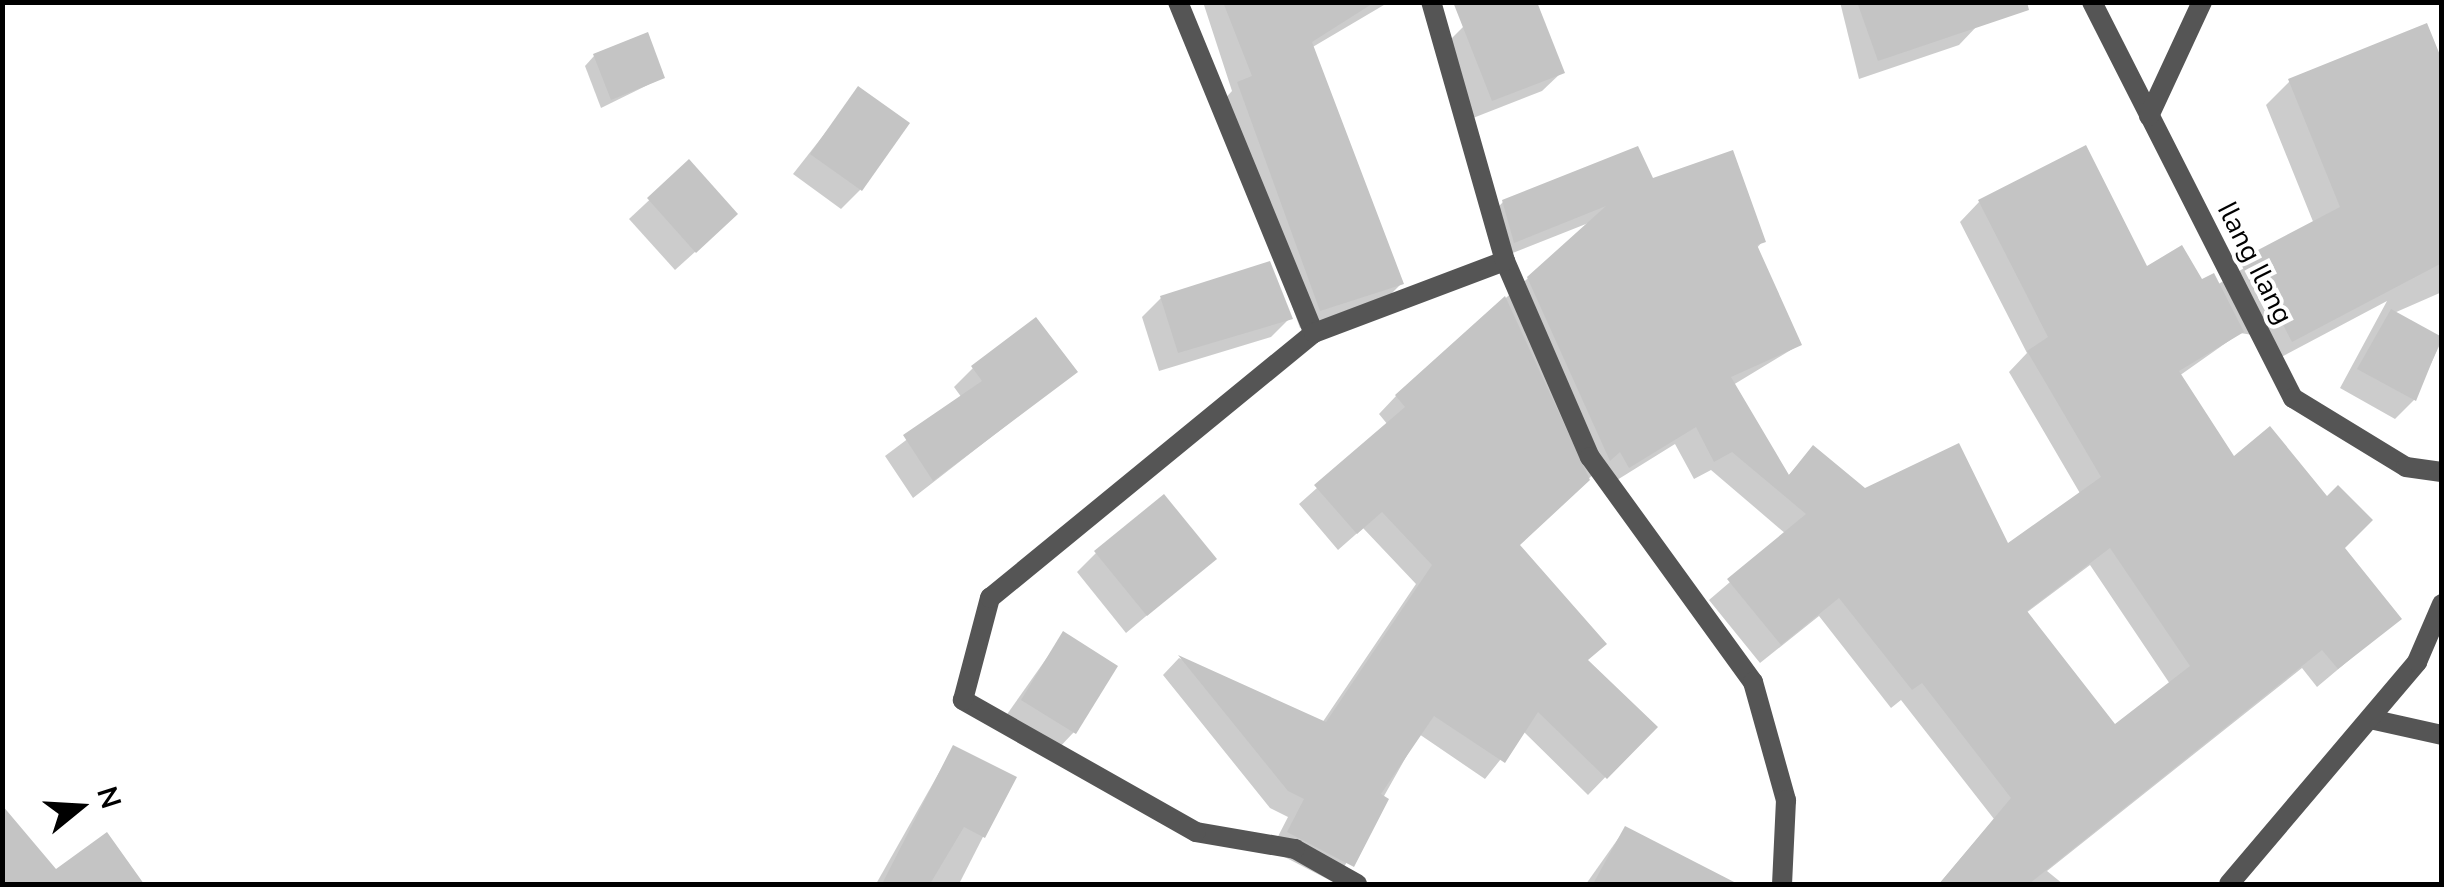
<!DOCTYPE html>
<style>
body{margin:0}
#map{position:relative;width:2444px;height:887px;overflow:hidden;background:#fff;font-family:"Nunito Sans",sans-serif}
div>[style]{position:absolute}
.shadow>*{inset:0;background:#0003}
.building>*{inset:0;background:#c4c4c4}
.minor>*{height:20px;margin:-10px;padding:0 10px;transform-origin:10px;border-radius:10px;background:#555}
span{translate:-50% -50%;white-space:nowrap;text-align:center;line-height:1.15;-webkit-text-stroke:8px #fff;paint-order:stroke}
.street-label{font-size:28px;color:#000}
.frame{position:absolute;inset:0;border:5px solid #000;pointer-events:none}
.north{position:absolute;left:30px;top:757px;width:100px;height:100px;-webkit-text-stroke:8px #fff;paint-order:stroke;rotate:72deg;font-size:28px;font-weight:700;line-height:40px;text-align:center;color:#000}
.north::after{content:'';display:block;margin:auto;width:35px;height:45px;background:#000;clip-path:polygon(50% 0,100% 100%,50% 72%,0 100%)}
</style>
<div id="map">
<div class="shadow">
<i style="clip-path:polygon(1203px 2px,1389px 2px,1311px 48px,1401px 284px,1382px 303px,1300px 328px,1220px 104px,1232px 91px)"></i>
<i style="clip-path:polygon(1840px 2px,1970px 2px,1978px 25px,1959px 45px,1859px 79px)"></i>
<i style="clip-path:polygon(1463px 27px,1562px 72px,1542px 91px,1473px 118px,1444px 46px)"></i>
<i style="clip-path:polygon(594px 56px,662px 78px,601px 108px,585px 66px)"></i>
<i style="clip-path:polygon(evenodd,2442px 67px,2442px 292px,2394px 313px,2442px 340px,2414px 400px,2395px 419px,2340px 388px,2387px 301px,2268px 364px,2253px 335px,2240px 333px,2179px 376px,2234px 459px,2342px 548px,2398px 619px,2317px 687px,2302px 668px,2047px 871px,2063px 884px,1939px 884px,1994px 819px,1901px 700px,1891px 708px,1819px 616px,1760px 663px,1709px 600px,1786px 534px,1711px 470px,1694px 479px,1675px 444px,1609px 485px,1599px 469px,1518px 545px,1586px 662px,1654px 727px,1588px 795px,1523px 731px,1485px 779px,1419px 734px,1335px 883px,1271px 850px,1288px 817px,1270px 808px,1163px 675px,1179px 658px,1322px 723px,1416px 584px,1363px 528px,1338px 550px,1299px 504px,1388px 425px,1379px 414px,1396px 396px,1591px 222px,1495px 260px,1484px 222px,1503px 202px,1652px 181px,1763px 241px,1756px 249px,1799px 345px,1733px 385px,1787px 477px,1813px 448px,1865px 491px,2007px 547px,2081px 495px,2009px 372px,2027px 353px,1960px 222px,1979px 202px,2146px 269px,2217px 285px,2314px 224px,2266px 105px,2289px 82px,2442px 67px,2090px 565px,2170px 684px,2114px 727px,2026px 613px,2090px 565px)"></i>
<i style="clip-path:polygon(859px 90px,860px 190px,841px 209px,793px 174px)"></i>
<i style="clip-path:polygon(689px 163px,716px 233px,675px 270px,629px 219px)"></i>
<i style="clip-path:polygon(1161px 298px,1290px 318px,1271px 337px,1159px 371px,1142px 317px)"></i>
<i style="clip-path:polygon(973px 368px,1075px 372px,913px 498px,885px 456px,962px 398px,954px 387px)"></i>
<i style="clip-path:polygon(1096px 553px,1214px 559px,1126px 633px,1077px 572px)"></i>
<i style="clip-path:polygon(1063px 635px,1074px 732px,1055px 752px,1003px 720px)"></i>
<i style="clip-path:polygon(953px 748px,1013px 778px,959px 884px,876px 884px)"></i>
<i style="clip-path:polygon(1625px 829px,1719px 884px,1586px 884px)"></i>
<i style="clip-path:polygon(106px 836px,141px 884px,2px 884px,2px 849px,55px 873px)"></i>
</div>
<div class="building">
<i style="clip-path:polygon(1223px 2px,1375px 2px,1312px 42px,1404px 284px,1320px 311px,1237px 82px,1252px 76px)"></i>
<i style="clip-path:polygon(1453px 2px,1537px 2px,1565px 73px,1492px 101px)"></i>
<i style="clip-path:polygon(1857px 2px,2027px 2px,2029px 10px,1878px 61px)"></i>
<i style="clip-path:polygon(2427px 23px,2442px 60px,2442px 263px,2292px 342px,2277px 313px,2268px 318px,2239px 260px,2340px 207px,2288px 79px)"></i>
<i style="clip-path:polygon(648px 32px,665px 78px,611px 100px,593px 54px)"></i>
<i style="clip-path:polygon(858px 86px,910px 123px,862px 191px,810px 154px)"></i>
<i style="clip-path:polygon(evenodd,2086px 145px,2147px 266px,2182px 245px,2202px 279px,2214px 273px,2244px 332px,2179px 371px,2234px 456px,2270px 426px,2327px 496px,2338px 485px,2373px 520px,2345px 548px,2402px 619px,2338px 669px,2322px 650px,2029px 884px,1939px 884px,2011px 798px,1922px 683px,1912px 690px,1839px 598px,1781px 645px,1727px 579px,1806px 514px,1732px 452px,1714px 462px,1696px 427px,1629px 468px,1620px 452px,1610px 461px,1527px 277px,1606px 206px,1514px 243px,1502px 200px,1638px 146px,1653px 178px,1733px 150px,1766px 242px,1757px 245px,1802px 345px,1731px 377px,1789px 475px,1813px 445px,1865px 488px,1959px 443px,2008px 543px,2101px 477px,2027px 351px,2048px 337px,1978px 200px,2086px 145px,2110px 548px,2190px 666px,2115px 724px,2027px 611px,2110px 548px)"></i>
<i style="clip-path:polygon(689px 159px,738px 214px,696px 253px,647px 198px)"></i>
<i style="clip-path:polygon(1270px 261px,1293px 319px,1178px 353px,1160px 296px)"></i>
<i style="clip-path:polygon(1505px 296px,1590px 480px,1520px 545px,1607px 644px,1588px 660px,1658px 727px,1607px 779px,1538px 712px,1505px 763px,1434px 716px,1381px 794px,1389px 799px,1354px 867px,1287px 832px,1304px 799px,1288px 791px,1178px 655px,1326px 722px,1432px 565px,1382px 512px,1357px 534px,1314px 485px,1405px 407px,1395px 395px)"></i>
<i style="clip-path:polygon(2391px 309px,2442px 337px,2416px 401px,2357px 369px)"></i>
<i style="clip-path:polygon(1036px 317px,1078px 372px,933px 481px,903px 435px,982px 381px,971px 366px)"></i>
<i style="clip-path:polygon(1164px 494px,1217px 559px,1147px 616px,1094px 551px)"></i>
<i style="clip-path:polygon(1063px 631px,1118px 666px,1076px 734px,1021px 700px)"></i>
<i style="clip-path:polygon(953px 745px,1017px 777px,985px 838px,964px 827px,930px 884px,882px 884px)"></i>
<i style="clip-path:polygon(2px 805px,56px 869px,107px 832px,144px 884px,2px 884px)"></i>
<i style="clip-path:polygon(1625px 826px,1738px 884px,1593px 884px)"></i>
</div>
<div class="minor">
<i style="left:1178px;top:2px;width:358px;rotate:67.7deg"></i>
<i style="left:2092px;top:2px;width:444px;rotate:63.1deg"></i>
<i style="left:2293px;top:398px;width:132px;rotate:31.4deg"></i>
<i style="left:2406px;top:467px;width:36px;rotate:8deg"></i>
<i style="left:2149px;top:116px;width:126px;rotate:-65.1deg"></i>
<i style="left:1505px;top:261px;width:214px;rotate:66.6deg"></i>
<i style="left:1590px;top:457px;width:278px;rotate:54.1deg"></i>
<i style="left:1753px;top:682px;width:123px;rotate:74.4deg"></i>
<i style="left:1786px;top:800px;width:84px;rotate:92.7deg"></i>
<i style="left:2370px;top:719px;width:74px;rotate:12.5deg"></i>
<i style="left:1357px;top:884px;width:71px;rotate:-150.6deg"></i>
<i style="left:1295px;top:849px;width:100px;rotate:-170.3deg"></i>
<i style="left:1196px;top:832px;width:268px;rotate:-150.5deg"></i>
<i style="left:963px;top:700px;width:106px;rotate:-75.2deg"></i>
<i style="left:990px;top:598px;width:419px;rotate:-39.3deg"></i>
<i style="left:1314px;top:333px;width:204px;rotate:-20.7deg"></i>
<i style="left:1505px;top:261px;width:269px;rotate:-105.9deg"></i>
<i style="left:2229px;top:884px;width:291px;rotate:-49.7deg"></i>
<i style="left:2417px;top:662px;width:63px;rotate:-66.7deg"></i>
</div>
<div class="street-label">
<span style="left:2255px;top:263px;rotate:63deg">Ilang Ilang</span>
</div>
<div class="frame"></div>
<div class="north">N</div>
</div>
